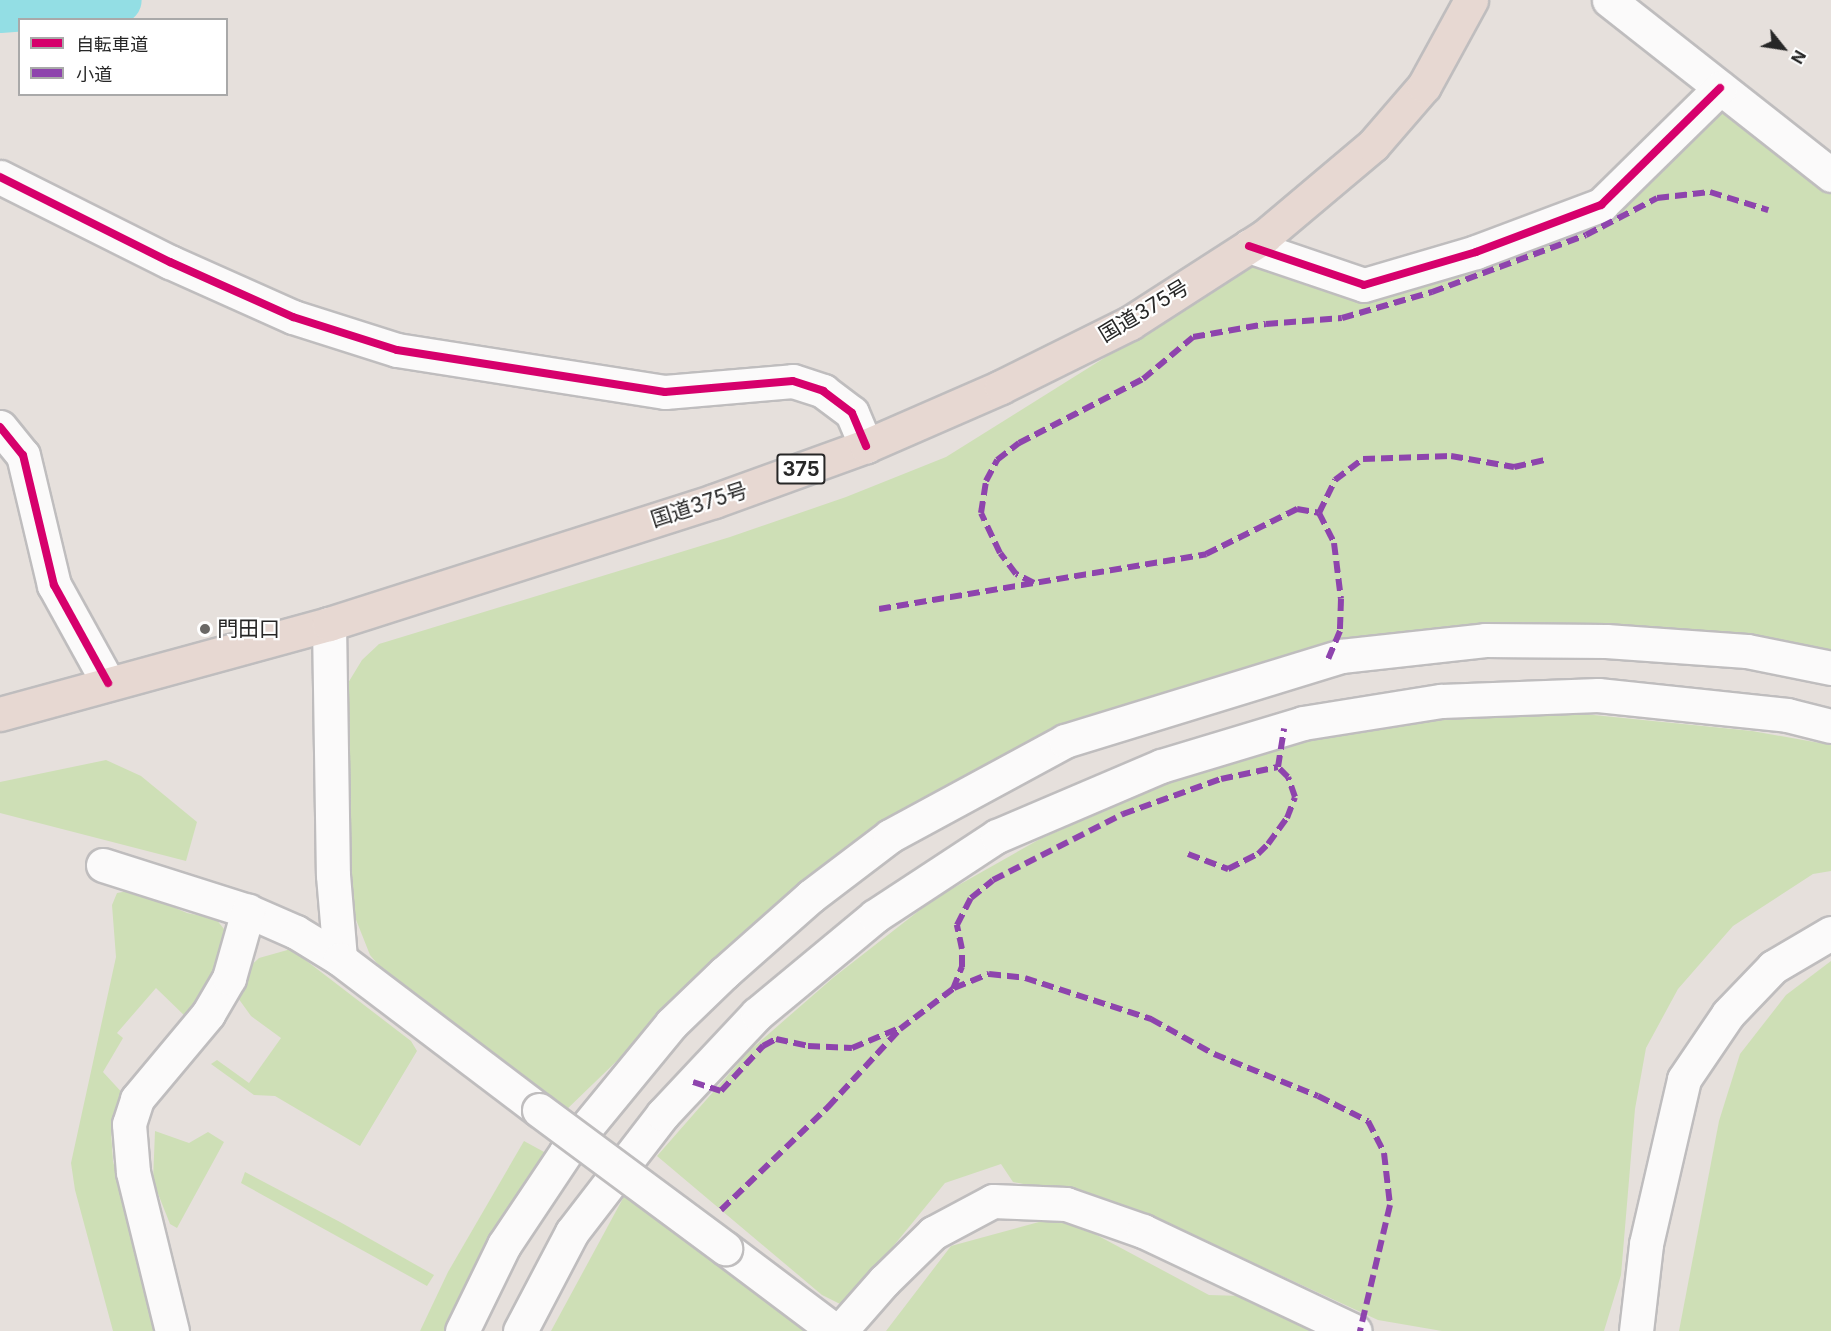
<!DOCTYPE html>
<meta charset="utf-8">
<style>
body{margin:0}
#map{position:relative;width:1831px;height:1331px;overflow:hidden;background:#e6e0dc;font-family:Inter,"Noto Sans JP",sans-serif}
div>[style]{position:absolute}
.green>*{inset:0;background:#cedfb6}
.river>*{height:48px;margin:-24px;padding:0 24px;transform-origin:24px;border-radius:24px;background:#93dee4}
.roads{filter:drop-shadow(2px 0 #bfbdbe) drop-shadow(-2px 0 #bfbdbe) drop-shadow(0 2px #bfbdbe) drop-shadow(0 -2px #bfbdbe)}
.minor>*{height:33px;margin:-16.5px;padding:0 16.5px;transform-origin:16.5px;border-radius:16.5px;background:#fbfafa}
.highway>*{height:33px;margin:-16.5px;padding:0 16.5px;transform-origin:16.5px;border-radius:16.5px;background:#e7d8d2}
.bridges{filter:drop-shadow(2px 0 #bfbdbe) drop-shadow(-2px 0 #bfbdbe) drop-shadow(0 2px #bfbdbe) drop-shadow(0 -2px #bfbdbe)}
.minor-bridge>*{height:33px;margin:-16.5px;padding:0 16.5px;transform-origin:16.5px;border-radius:16.5px;background:#fbfafa}
.quiet>*{height:6px;margin-top:-3px;transform-origin:0;background:repeating-linear-gradient(90deg,#8e44ad 0 12px,transparent 0 18px)}
.cycleway>*{height:8px;margin:-4px;padding:0 4px;transform-origin:4px;border-radius:4px;background:#d6006c}
.dots>*{width:16px;height:16px;translate:-50% -50%;box-sizing:border-box;border:3px solid #fff;border-radius:50%}
span{translate:-50% -50%;white-space:nowrap;text-align:center;line-height:1.15;-webkit-text-stroke:4.5px #fff;paint-order:stroke}
.shield-label span{padding:2px 4px;background:#fff;border:2px solid;border-radius:4px;-webkit-text-stroke-width:0}
.shield-label{font-size:20px;color:#272727;font-weight:700}
.street-label{font-size:21px;color:#272727}
.poi-label{font-size:21px;color:#272727}
.left{translate:0 -50%;text-align:left}
.legend{position:absolute;left:18px;top:18px;width:210px;height:78px;box-sizing:border-box;background:#fff;border:2px solid #a9a9a9;margin:0;padding:8px 10px;list-style:none;font-size:18px;color:#272727}
.legend li{display:flex;align-items:center;gap:12px;height:30px}
.legend b{width:30px;border:2px solid #a9a9a9}
.north{position:absolute;left:1753px;top:18px;width:60px;height:60px;-webkit-text-stroke:4px #fff;paint-order:stroke;rotate:120deg;font-size:16px;font-weight:700;line-height:24px;text-align:center;color:#272727}
.north::after{content:'';display:block;margin:auto;width:21px;height:27px;background:#272727;clip-path:polygon(50% 0,100% 100%,50% 72%,0 100%)}
</style>
<div id="map">
<div class="green">
<i style="clip-path:polygon(1721px 110px,1831px 193px,1831px 660px,1538px 628px,1394px 633px,1220px 677px,970px 777px,655px 1024px,563px 1113px,402px 993px,370px 955px,349px 902px,348px 683px,362px 660px,379px 644px,730px 537px,846px 497px,946px 457px,1264px 258px,1354px 293px,1574px 227px)"></i>
<i style="clip-path:polygon(1554px 711px,1752px 731px,1831px 745px,1831px 871px,1813px 874px,1733px 926px,1678px 989px,1646px 1048px,1635px 1109px,1621px 1275px,1604px 1331px,1442px 1331px,1378px 1320px,1173px 1226px,1119px 1204px,1013px 1182px,1001px 1164px,945px 1183px,859px 1288px,840px 1304px,822px 1295px,657px 1156px,749px 1051px,834px 977px,934px 899px,1040px 839px,1192px 773px,1302px 741px,1383px 725px)"></i>
<i style="clip-path:polygon(106px 760px,141px 776px,197px 822px,186px 861px,0 813px,0 782px)"></i>
<i style="clip-path:polygon(133px 890px,187px 913px,216px 919px,228px 934px,209px 993px,189px 1020px,156px 988px,117px 1033px,123px 1038px,103px 1072px,126px 1097px,111px 1132px,113px 1161px,156px 1331px,113px 1331px,75px 1190px,71px 1163px,116px 957px,112px 905px,117px 893px)"></i>
<i style="clip-path:polygon(291px 949px,411px 1041px,417px 1051px,360px 1146px,275px 1096px,254px 1095px,211px 1064px,217px 1060px,249px 1083px,281px 1038px,251px 1016px,238px 998px,243px 973px,259px 958px)"></i>
<i style="clip-path:polygon(1831px 961px,1831px 1331px,1679px 1331px,1719px 1121px,1740px 1054px,1786px 995px)"></i>
<i style="clip-path:polygon(155px 1131px,189px 1143px,208px 1132px,224px 1142px,177px 1228px,170px 1224px,153px 1181px)"></i>
<i style="clip-path:polygon(524px 1141px,546px 1153px,449px 1331px,420px 1331px,448px 1272px)"></i>
<i style="clip-path:polygon(245px 1172px,340px 1222px,434px 1275px,427px 1286px,241px 1183px)"></i>
<i style="clip-path:polygon(628px 1189px,800px 1321px,804px 1331px,551px 1331px)"></i>
<i style="clip-path:polygon(1061px 1216px,1209px 1295px,1242px 1296px,1329px 1331px,886px 1331px,951px 1246px)"></i>
</div>
<div class="river">
<i style="left:0;top:9px;width:118px;rotate:-4.4deg"></i>
</div>
<div class="roads">
<div class="minor">
<i style="left:1609px;top:0;width:283px;rotate:38.2deg"></i>
<i style="left:0;top:177px;width:190px;rotate:26.6deg"></i>
<i style="left:170px;top:262px;width:135px;rotate:24.1deg"></i>
<i style="left:293px;top:317px;width:109px;rotate:17.6deg"></i>
<i style="left:397px;top:350px;width:271px;rotate:8.9deg"></i>
<i style="left:665px;top:392px;width:128px;rotate:-4.9deg"></i>
<i style="left:793px;top:381px;width:32px;rotate:18deg"></i>
<i style="left:823px;top:391px;width:36px;rotate:37deg"></i>
<i style="left:852px;top:413px;width:36px;rotate:67deg"></i>
<i style="left:1249px;top:246px;width:121px;rotate:18.7deg"></i>
<i style="left:1364px;top:285px;width:117px;rotate:-16.4deg"></i>
<i style="left:1476px;top:252px;width:134px;rotate:-20.6deg"></i>
<i style="left:1601px;top:205px;width:167px;rotate:-44.5deg"></i>
<i style="left:0;top:427px;width:36px;rotate:51deg"></i>
<i style="left:23px;top:455px;width:134px;rotate:76.6deg"></i>
<i style="left:54px;top:585px;width:112px;rotate:61.1deg"></i>
<i style="left:329px;top:624px;width:251px;rotate:89.1deg"></i>
<i style="left:333px;top:875px;width:84px;rotate:85.2deg"></i>
<i style="left:103px;top:865px;width:152px;rotate:17.6deg"></i>
<i style="left:248px;top:911px;width:52px;rotate:23.6deg"></i>
<i style="left:296px;top:932px;width:52px;rotate:31.5deg"></i>
<i style="left:340px;top:959px;width:250px;rotate:37.2deg"></i>
<i style="left:725px;top:1248px;width:138px;rotate:37deg"></i>
<i style="left:172px;top:1331px;width:164px;rotate:-103.8deg"></i>
<i style="left:133px;top:1172px;width:48px;rotate:-94.8deg"></i>
<i style="left:129px;top:1124px;width:26px;rotate:-72deg"></i>
<i style="left:137px;top:1099px;width:111px;rotate:-50.1deg"></i>
<i style="left:208px;top:1014px;width:42px;rotate:-59.7deg"></i>
<i style="left:229px;top:978px;width:70px;rotate:-74.2deg"></i>
<i style="left:462px;top:1331px;width:96px;rotate:-64deg"></i>
<i style="left:504px;top:1245px;width:112px;rotate:-56.3deg"></i>
<i style="left:566px;top:1152px;width:166px;rotate:-50.6deg"></i>
<i style="left:671px;top:1024px;width:74px;rotate:-43.9deg"></i>
<i style="left:724px;top:973px;width:116px;rotate:-41.5deg"></i>
<i style="left:811px;top:896px;width:99px;rotate:-37.2deg"></i>
<i style="left:890px;top:836px;width:199px;rotate:-28.5deg"></i>
<i style="left:1065px;top:741px;width:289px;rotate:-17.1deg"></i>
<i style="left:1341px;top:656px;width:145px;rotate:-6.3deg"></i>
<i style="left:1485px;top:640px;width:121px;rotate:0.5deg"></i>
<i style="left:1606px;top:641px;width:141px;rotate:4.1deg"></i>
<i style="left:1747px;top:651px;width:86px;rotate:11.4deg"></i>
<i style="left:520px;top:1331px;width:112px;rotate:-62.3deg"></i>
<i style="left:572px;top:1232px;width:149px;rotate:-52.4deg"></i>
<i style="left:663px;top:1114px;width:137px;rotate:-46.8deg"></i>
<i style="left:757px;top:1014px;width:153px;rotate:-39.7deg"></i>
<i style="left:875px;top:916px;width:146px;rotate:-33.3deg"></i>
<i style="left:997px;top:836px;width:178px;rotate:-23.1deg"></i>
<i style="left:1161px;top:766px;width:148px;rotate:-16.8deg"></i>
<i style="left:1303px;top:723px;width:140px;rotate:-9.1deg"></i>
<i style="left:1441px;top:701px;width:157px;rotate:-2.2deg"></i>
<i style="left:1598px;top:695px;width:190px;rotate:6deg"></i>
<i style="left:1787px;top:715px;width:45px;rotate:14deg"></i>
<i style="left:840px;top:1331px;width:67px;rotate:-48.7deg"></i>
<i style="left:884px;top:1281px;width:69px;rotate:-44.4deg"></i>
<i style="left:933px;top:1233px;width:68px;rotate:-28.1deg"></i>
<i style="left:993px;top:1201px;width:73px;rotate:2.4deg"></i>
<i style="left:1066px;top:1204px;width:82px;rotate:19.3deg"></i>
<i style="left:1143px;top:1231px;width:234px;rotate:25.3deg"></i>
<i style="left:1636px;top:1331px;width:88px;rotate:-83.4deg"></i>
<i style="left:1646px;top:1244px;width:169px;rotate:-77deg"></i>
<i style="left:1684px;top:1079px;width:78px;rotate:-55.9deg"></i>
<i style="left:1728px;top:1014px;width:65px;rotate:-46.2deg"></i>
<i style="left:1773px;top:967px;width:67px;rotate:-30.4deg"></i>
</div>
<div class="highway">
<i style="left:0;top:714px;width:341px;rotate:-15.3deg"></i>
<i style="left:329px;top:624px;width:404px;rotate:-17.7deg"></i>
<i style="left:714px;top:501px;width:162px;rotate:-19.9deg"></i>
<i style="left:866px;top:446px;width:147px;rotate:-23.6deg"></i>
<i style="left:1001px;top:387px;width:144px;rotate:-26.4deg"></i>
<i style="left:1130px;top:323px;width:161px;rotate:-32.8deg"></i>
<i style="left:1265px;top:236px;width:141px;rotate:-40.1deg"></i>
<i style="left:1373px;top:145px;width:78px;rotate:-49.2deg"></i>
<i style="left:1424px;top:86px;width:98px;rotate:-61.3deg"></i>
</div>
</div>
<div class="bridges">
<div class="minor-bridge">
<i style="left:539px;top:1110px;width:232px;rotate:36.6deg"></i>
</div>
</div>
<div class="quiet">
<i style="left:1319px;top:513px;width:37px;rotate:-64deg"></i>
<i style="left:1335px;top:480px;width:35px;rotate:-37deg"></i>
<i style="left:1363px;top:459px;width:88px;rotate:-2deg"></i>
<i style="left:1451px;top:456px;width:64px;rotate:9.9deg"></i>
<i style="left:1514px;top:467px;width:32px;rotate:-13deg"></i>
<i style="left:1034px;top:583px;width:20px;rotate:-153deg"></i>
<i style="left:1016px;top:574px;width:26px;rotate:-127deg"></i>
<i style="left:1000px;top:553px;width:44px;rotate:-115.4deg"></i>
<i style="left:981px;top:513px;width:32px;rotate:-81deg"></i>
<i style="left:986px;top:481px;width:24px;rotate:-62deg"></i>
<i style="left:997px;top:460px;width:28px;rotate:-38deg"></i>
<i style="left:1019px;top:443px;width:140px;rotate:-27.3deg"></i>
<i style="left:1143px;top:379px;width:65px;rotate:-40deg"></i>
<i style="left:1193px;top:337px;width:74px;rotate:-10.1deg"></i>
<i style="left:1266px;top:324px;width:76px;rotate:-4.5deg"></i>
<i style="left:1342px;top:318px;width:94px;rotate:-16.1deg"></i>
<i style="left:1432px;top:292px;width:164px;rotate:-20.3deg"></i>
<i style="left:1586px;top:235px;width:80px;rotate:-27.5deg"></i>
<i style="left:1657px;top:198px;width:53px;rotate:-6.5deg"></i>
<i style="left:1710px;top:192px;width:61px;rotate:17.2deg"></i>
<i style="left:879px;top:609px;width:332px;rotate:-9.5deg"></i>
<i style="left:1206px;top:554px;width:102px;rotate:-26.3deg"></i>
<i style="left:1297px;top:509px;width:22px;rotate:10deg"></i>
<i style="left:1319px;top:513px;width:34px;rotate:63deg"></i>
<i style="left:1334px;top:543px;width:56px;rotate:82.9deg"></i>
<i style="left:1341px;top:599px;width:32px;rotate:92deg"></i>
<i style="left:1340px;top:631px;width:30px;rotate:113deg"></i>
<i style="left:1188px;top:854px;width:43px;rotate:20.6deg"></i>
<i style="left:1228px;top:869px;width:34px;rotate:-27deg"></i>
<i style="left:1258px;top:854px;width:14px;rotate:-45deg"></i>
<i style="left:1268px;top:844px;width:32px;rotate:-54deg"></i>
<i style="left:1287px;top:818px;width:22px;rotate:-69deg"></i>
<i style="left:1295px;top:797px;width:21px;rotate:-109deg"></i>
<i style="left:1288px;top:777px;width:14px;rotate:-135deg"></i>
<i style="left:953px;top:989px;width:24px;rotate:-68deg"></i>
<i style="left:962px;top:967px;width:18px;rotate:-90deg"></i>
<i style="left:962px;top:949px;width:25px;rotate:-102deg"></i>
<i style="left:957px;top:925px;width:30px;rotate:-63deg"></i>
<i style="left:971px;top:898px;width:28px;rotate:-39deg"></i>
<i style="left:993px;top:880px;width:146px;rotate:-26.9deg"></i>
<i style="left:1123px;top:814px;width:104px;rotate:-19.7deg"></i>
<i style="left:1221px;top:779px;width:58px;rotate:-11.9deg"></i>
<i style="left:1278px;top:767px;width:39px;rotate:-81deg"></i>
<i style="left:693px;top:1082px;width:29px;rotate:18deg"></i>
<i style="left:721px;top:1091px;width:62px;rotate:-47deg"></i>
<i style="left:763px;top:1046px;width:15px;rotate:-28deg"></i>
<i style="left:776px;top:1039px;width:33px;rotate:12deg"></i>
<i style="left:808px;top:1046px;width:44px;rotate:2.6deg"></i>
<i style="left:852px;top:1048px;width:49px;rotate:-22.9deg"></i>
<i style="left:721px;top:1210px;width:149px;rotate:-43.9deg"></i>
<i style="left:828px;top:1107px;width:106px;rotate:-47.3deg"></i>
<i style="left:900px;top:1029px;width:68px;rotate:-37.2deg"></i>
<i style="left:954px;top:988px;width:38px;rotate:-22deg"></i>
<i style="left:989px;top:974px;width:36px;rotate:6deg"></i>
<i style="left:1025px;top:978px;width:133px;rotate:18deg"></i>
<i style="left:1151px;top:1019px;width:72px;rotate:29.1deg"></i>
<i style="left:1214px;top:1054px;width:112px;rotate:22deg"></i>
<i style="left:1318px;top:1096px;width:56px;rotate:26.6deg"></i>
<i style="left:1368px;top:1121px;width:36px;rotate:63deg"></i>
<i style="left:1384px;top:1153px;width:52px;rotate:83.4deg"></i>
<i style="left:1390px;top:1205px;width:130px;rotate:103.4deg"></i>
</div>
<div class="cycleway">
<i style="left:0;top:177px;width:190px;rotate:26.6deg"></i>
<i style="left:170px;top:262px;width:135px;rotate:24.1deg"></i>
<i style="left:293px;top:317px;width:109px;rotate:17.6deg"></i>
<i style="left:397px;top:350px;width:271px;rotate:8.9deg"></i>
<i style="left:665px;top:392px;width:128px;rotate:-4.9deg"></i>
<i style="left:793px;top:381px;width:32px;rotate:18deg"></i>
<i style="left:823px;top:391px;width:36px;rotate:37deg"></i>
<i style="left:852px;top:413px;width:36px;rotate:67deg"></i>
<i style="left:1249px;top:246px;width:121px;rotate:18.7deg"></i>
<i style="left:1364px;top:285px;width:117px;rotate:-16.4deg"></i>
<i style="left:1476px;top:252px;width:134px;rotate:-20.6deg"></i>
<i style="left:1601px;top:205px;width:167px;rotate:-44.5deg"></i>
<i style="left:0;top:427px;width:36px;rotate:51deg"></i>
<i style="left:23px;top:455px;width:134px;rotate:76.6deg"></i>
<i style="left:54px;top:585px;width:112px;rotate:61.1deg"></i>
</div>
<div class="dots">
<i style="left:205px;top:629px;background:#6a6866"></i>
</div>
<div class="shield-label">
<span style="left:801px;top:469px">375</span>
</div>
<div class="street-label">
<span style="left:1144px;top:311px;rotate:-31deg">国道375号</span>
<span style="left:699px;top:505px;rotate:-18deg">国道375号</span>
</div>
<div class="poi-label">
<span class="left" style="left:217px;top:629px">門田口</span>
</div>
<ul class="legend">
<li><b style="height:8px;background:#d6006c"></b>自転車道</li>
<li><b style="height:8px;background:#8e44ad"></b>小道</li>
</ul>
<div class="north">N</div>
</div>
